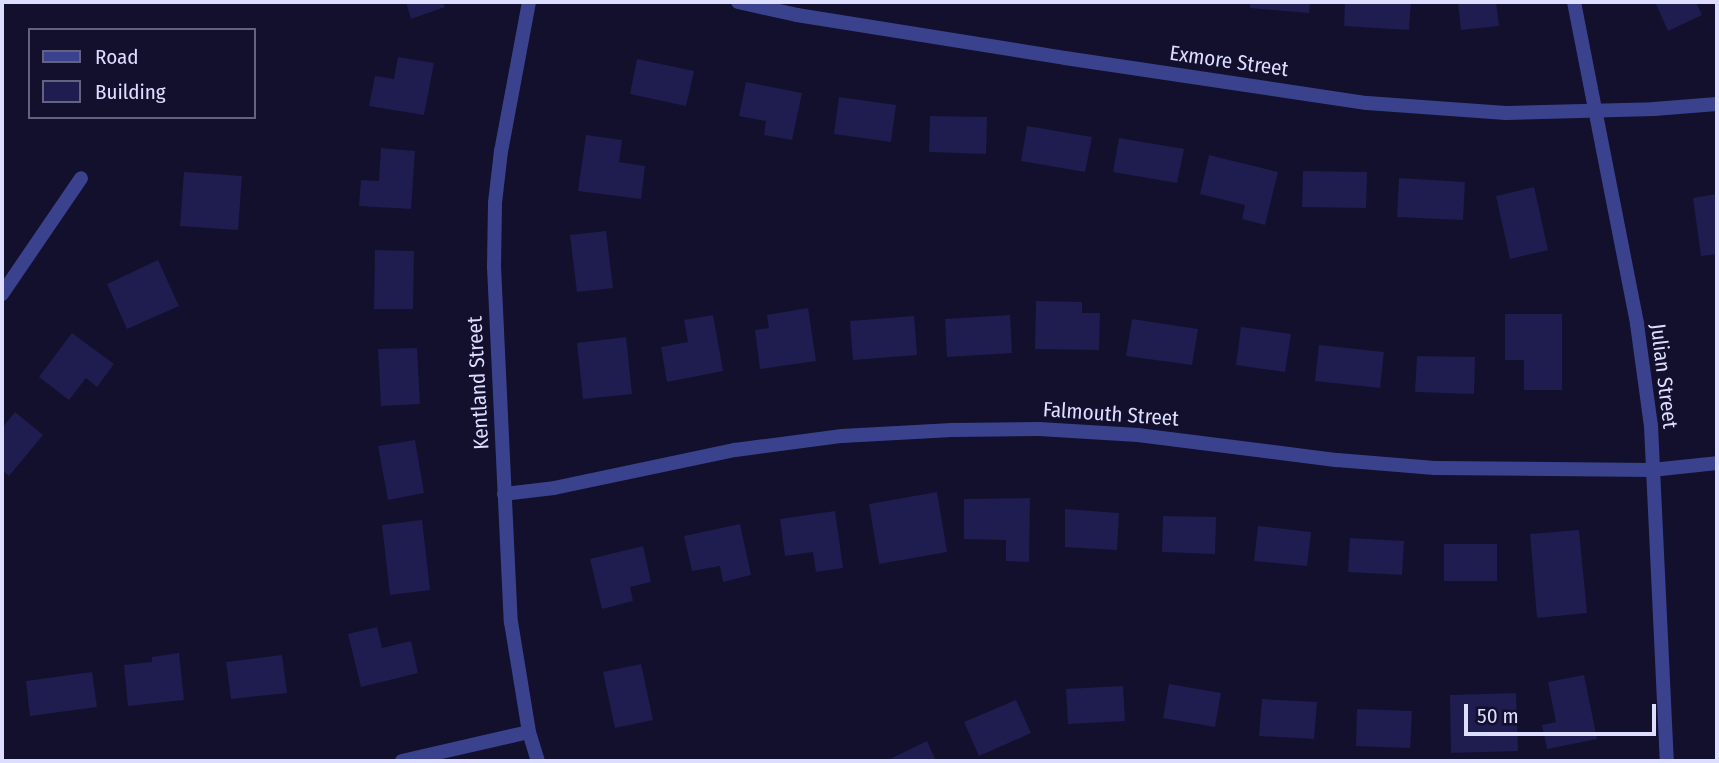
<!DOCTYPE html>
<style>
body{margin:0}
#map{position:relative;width:1719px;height:763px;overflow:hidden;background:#12102d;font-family:"Fira Sans Condensed",sans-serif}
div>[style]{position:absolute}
.building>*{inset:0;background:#1f1c4f}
.minor>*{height:14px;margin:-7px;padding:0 7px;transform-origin:7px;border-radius:7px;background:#3a428e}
span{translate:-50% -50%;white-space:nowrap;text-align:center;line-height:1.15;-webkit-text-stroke:5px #12102d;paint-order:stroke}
.street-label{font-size:21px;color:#ddf}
.frame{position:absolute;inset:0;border:4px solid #ddf;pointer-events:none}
.legend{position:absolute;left:28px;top:28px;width:228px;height:91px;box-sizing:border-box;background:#12102d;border:2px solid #636281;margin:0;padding:9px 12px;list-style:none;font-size:21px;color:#ddf}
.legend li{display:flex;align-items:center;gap:14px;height:35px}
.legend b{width:35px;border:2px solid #636281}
.scale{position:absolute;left:1464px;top:704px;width:192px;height:32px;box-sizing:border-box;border:4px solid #ddf;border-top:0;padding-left:9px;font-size:21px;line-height:24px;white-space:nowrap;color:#ddf;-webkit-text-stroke:5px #12102d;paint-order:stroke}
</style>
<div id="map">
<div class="building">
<i style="clip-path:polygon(406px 2px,443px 2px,445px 7px,411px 19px)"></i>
<i style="clip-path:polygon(1250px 2px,1310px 2px,1309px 13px,1250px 8px)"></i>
<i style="clip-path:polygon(1345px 2px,1411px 2px,1409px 30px,1344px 26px)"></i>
<i style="clip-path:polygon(1458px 2px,1496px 2px,1499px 26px,1461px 30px)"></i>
<i style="clip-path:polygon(1655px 2px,1696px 2px,1702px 15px,1668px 31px)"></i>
<i style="clip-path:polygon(398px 57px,434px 63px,424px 115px,369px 106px,375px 76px,394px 79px)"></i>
<i style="clip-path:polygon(637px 59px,694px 71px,686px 106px,630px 94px)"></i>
<i style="clip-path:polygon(746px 82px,802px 93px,792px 140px,764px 135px,766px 121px,739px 116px)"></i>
<i style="clip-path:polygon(839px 97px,896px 105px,891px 142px,834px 134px)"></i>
<i style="clip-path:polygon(930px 116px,987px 117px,986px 154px,929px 152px)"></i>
<i style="clip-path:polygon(1027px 126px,1092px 137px,1085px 172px,1021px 161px)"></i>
<i style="clip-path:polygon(586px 135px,622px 140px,619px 162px,645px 166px,641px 199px,578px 191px)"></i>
<i style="clip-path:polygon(1119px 138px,1184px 149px,1177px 183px,1113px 172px)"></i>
<i style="clip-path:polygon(381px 148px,415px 151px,411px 209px,359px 206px,361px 180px,379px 181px)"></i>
<i style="clip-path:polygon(1209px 155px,1278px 172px,1265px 225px,1242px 219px,1245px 205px,1200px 194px)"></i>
<i style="clip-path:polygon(1303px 171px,1367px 172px,1366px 208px,1302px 207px)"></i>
<i style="clip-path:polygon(184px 172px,242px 176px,238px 230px,180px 226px)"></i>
<i style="clip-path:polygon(1399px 178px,1465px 182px,1463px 220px,1397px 217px)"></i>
<i style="clip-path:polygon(1534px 187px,1548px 250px,1510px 259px,1496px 196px)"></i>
<i style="clip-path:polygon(1717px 194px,1717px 254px,1701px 256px,1693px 198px)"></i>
<i style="clip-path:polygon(606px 231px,613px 288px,577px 292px,570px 235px)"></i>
<i style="clip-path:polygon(375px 250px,414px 251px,413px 309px,374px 309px)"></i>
<i style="clip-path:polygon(158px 260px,179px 306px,127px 329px,107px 284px)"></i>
<i style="clip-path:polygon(1036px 301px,1082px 302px,1082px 313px,1100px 313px,1099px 350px,1035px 349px)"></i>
<i style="clip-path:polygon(808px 308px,816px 361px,760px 369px,755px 330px,769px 328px,767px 315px)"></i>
<i style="clip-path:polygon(1505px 314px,1562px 314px,1562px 390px,1524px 390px,1524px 360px,1505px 360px)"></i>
<i style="clip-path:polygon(713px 315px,723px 371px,667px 382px,661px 347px,688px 342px,684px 320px)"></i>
<i style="clip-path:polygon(1010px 315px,1012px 353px,947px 357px,945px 319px)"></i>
<i style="clip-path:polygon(914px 316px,917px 355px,853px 360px,850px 321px)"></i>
<i style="clip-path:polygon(1132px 319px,1198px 329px,1192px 365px,1126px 356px)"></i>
<i style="clip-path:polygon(1241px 327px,1291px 334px,1285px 372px,1236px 365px)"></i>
<i style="clip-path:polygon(72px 333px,114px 364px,97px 387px,86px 378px,69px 400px,39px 377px)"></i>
<i style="clip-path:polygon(626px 337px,632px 394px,583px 399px,577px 343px)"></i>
<i style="clip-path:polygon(1319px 345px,1384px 352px,1380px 388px,1315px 381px)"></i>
<i style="clip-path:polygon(417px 348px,420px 404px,381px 406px,378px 349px)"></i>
<i style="clip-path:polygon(1417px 356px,1475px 357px,1474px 394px,1415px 392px)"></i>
<i style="clip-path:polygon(15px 412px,43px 435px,9px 476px,2px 470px,2px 428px)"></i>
<i style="clip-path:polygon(415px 440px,424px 493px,388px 500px,378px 446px)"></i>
<i style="clip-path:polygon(937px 492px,947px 552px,879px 564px,869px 504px)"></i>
<i style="clip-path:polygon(1030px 498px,1029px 562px,1006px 561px,1006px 540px,964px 539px,964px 499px)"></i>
<i style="clip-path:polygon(1065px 509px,1119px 513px,1117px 550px,1065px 547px)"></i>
<i style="clip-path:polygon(835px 511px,843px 568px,816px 572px,813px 552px,785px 556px,780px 519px)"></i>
<i style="clip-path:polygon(1163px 516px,1216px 517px,1215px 554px,1162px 552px)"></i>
<i style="clip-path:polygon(422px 520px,430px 590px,390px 595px,382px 525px)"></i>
<i style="clip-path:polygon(740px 524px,751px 575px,723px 582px,720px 566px,692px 571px,684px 536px)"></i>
<i style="clip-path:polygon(1258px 526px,1311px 532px,1307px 566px,1254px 561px)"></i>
<i style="clip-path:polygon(1579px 530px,1587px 613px,1537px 618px,1530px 534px)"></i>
<i style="clip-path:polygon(1350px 538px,1404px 541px,1402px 575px,1348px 572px)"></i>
<i style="clip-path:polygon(1444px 544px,1497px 544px,1497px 581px,1444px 581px)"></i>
<i style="clip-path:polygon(643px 546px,651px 582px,630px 587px,633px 601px,602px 609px,590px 559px)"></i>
<i style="clip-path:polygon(377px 627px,382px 648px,411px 641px,418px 673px,361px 687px,348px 634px)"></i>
<i style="clip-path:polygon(179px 653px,184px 700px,128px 706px,124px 665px,152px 662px,152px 657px)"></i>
<i style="clip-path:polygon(282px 655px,287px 693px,231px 699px,226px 662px)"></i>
<i style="clip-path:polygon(641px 664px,653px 720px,615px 728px,603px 672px)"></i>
<i style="clip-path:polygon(92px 672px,97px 707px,30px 716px,26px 681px)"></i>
<i style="clip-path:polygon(1584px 675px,1597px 739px,1547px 749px,1542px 725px,1556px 722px,1548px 682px)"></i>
<i style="clip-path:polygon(1169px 684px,1221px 693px,1215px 727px,1163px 718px)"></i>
<i style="clip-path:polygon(1123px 686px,1125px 721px,1068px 724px,1066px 689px)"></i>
<i style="clip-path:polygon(1516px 693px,1518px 751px,1451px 753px,1450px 695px)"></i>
<i style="clip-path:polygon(1262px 699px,1317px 702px,1314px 739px,1259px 736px)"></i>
<i style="clip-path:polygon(1016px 700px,1031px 733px,979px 756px,964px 722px)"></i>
<i style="clip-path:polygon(1357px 709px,1412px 711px,1410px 748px,1356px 746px)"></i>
<i style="clip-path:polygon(927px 741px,936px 761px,886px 761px)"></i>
</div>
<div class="minor">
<i style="left:529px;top:2px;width:152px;rotate:100.6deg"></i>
<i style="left:501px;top:151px;width:52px;rotate:96.6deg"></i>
<i style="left:495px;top:203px;width:64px;rotate:90.9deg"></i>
<i style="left:494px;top:267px;width:355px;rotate:87.3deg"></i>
<i style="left:511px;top:622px;width:111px;rotate:80.7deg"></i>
<i style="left:529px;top:732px;width:30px;rotate:73deg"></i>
<i style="left:738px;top:2px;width:60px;rotate:12.4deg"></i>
<i style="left:797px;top:15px;width:271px;rotate:9.1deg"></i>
<i style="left:1065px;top:58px;width:305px;rotate:8.5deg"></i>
<i style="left:1367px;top:103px;width:139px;rotate:4.1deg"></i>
<i style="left:1506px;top:113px;width:148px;rotate:-1.5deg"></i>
<i style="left:1654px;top:109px;width:63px;rotate:-4.5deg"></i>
<i style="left:1574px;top:2px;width:328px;rotate:78.9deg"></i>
<i style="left:1637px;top:324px;width:103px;rotate:82.2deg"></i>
<i style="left:1651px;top:426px;width:335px;rotate:87.3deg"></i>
<i style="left:2px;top:294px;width:140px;rotate:-55.7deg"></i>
<i style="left:504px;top:494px;width:50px;rotate:-6.8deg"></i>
<i style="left:554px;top:488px;width:185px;rotate:-11.9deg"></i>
<i style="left:735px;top:450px;width:108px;rotate:-7.5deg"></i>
<i style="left:842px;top:436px;width:110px;rotate:-3.1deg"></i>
<i style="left:952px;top:430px;width:87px;rotate:-0.7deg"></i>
<i style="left:1039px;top:429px;width:99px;rotate:3.5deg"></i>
<i style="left:1138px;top:435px;width:201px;rotate:7.2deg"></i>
<i style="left:1337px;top:460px;width:98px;rotate:4.7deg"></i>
<i style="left:1435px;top:468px;width:217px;rotate:0.5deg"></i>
<i style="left:1652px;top:470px;width:65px;rotate:-6.1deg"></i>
<i style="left:402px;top:761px;width:130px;rotate:-12.9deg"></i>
</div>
<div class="street-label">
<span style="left:1229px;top:61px;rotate:8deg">Exmore Street</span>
<span style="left:1664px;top:376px;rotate:83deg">Julian Street</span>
<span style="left:478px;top:383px;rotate:-93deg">Kentland Street</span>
<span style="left:1111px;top:414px;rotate:4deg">Falmouth Street</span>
</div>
<div class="frame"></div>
<ul class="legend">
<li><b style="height:9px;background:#3a428e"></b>Road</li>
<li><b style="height:19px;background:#1f1c4f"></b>Building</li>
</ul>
<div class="scale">50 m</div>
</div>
